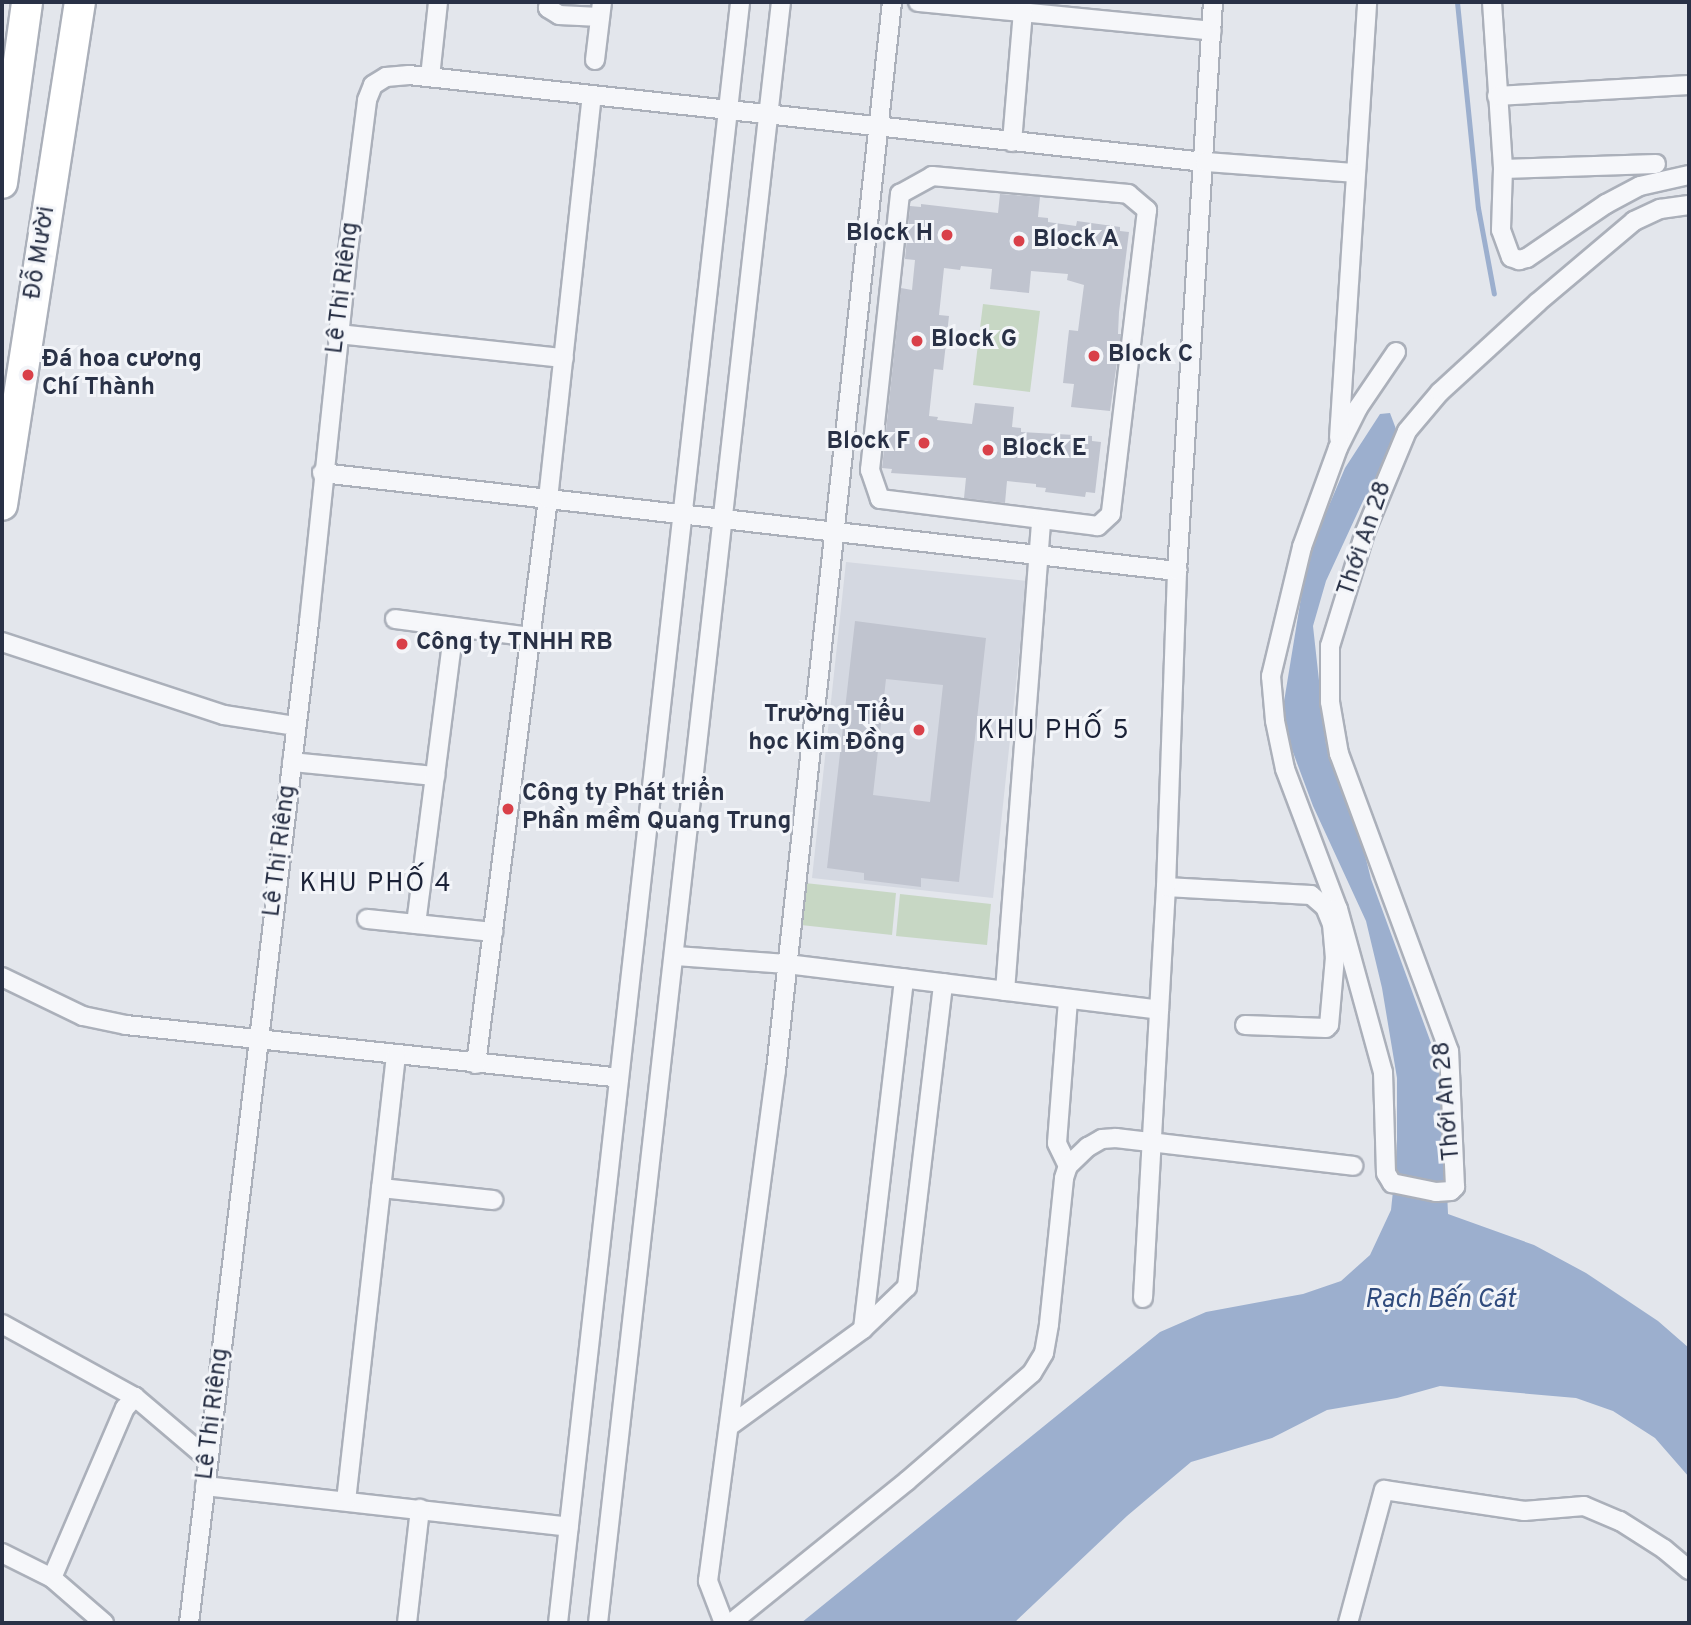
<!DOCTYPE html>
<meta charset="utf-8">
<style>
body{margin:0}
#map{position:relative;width:1691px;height:1625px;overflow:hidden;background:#e3e6ec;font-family:Overpass,sans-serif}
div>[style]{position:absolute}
.built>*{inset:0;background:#d4d8e1}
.green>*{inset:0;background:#c7d7c4}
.water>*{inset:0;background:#9cafce}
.stream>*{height:5px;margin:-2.5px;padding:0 2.5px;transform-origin:2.5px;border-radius:2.5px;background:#9cafce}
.building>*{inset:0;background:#c0c4cf}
.roads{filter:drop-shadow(2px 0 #abb0ba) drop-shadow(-2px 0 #abb0ba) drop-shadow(0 2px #abb0ba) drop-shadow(0 -2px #abb0ba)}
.minor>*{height:18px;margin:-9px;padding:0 9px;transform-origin:9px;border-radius:9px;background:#f6f7fa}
.trunk>*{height:30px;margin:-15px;padding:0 15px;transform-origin:15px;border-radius:15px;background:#fff}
.dots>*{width:19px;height:19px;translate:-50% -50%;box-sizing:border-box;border:4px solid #f3f5f9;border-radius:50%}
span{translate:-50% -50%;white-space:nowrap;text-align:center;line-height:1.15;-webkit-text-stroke:6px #f3f5f9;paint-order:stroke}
.poi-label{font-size:24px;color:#293146;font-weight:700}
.right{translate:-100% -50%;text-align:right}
.left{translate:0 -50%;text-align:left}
.street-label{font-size:24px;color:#293146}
.neighbourhood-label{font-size:26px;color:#1b2237;letter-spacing:2px}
.water-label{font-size:26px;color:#304b7d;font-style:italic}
.frame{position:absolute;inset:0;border:4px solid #293146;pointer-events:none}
</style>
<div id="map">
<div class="built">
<i style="clip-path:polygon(846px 562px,1027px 581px,993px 898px,812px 878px)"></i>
</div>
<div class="green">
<i style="clip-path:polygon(983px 304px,1040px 311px,1030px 392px,973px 385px)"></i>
<i style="clip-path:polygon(805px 883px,896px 893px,892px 935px,801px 925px)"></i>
<i style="clip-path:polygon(900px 894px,991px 904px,987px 945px,896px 936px)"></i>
</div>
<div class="water">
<i style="clip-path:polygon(1390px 413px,1396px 429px,1389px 462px,1363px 501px,1326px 581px,1313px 626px,1326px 744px,1350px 795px,1371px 879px,1442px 1073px,1448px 1214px,1534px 1245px,1586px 1273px,1658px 1321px,1689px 1348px,1689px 1477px,1655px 1438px,1613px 1411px,1576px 1398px,1440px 1386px,1397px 1398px,1327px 1410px,1272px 1438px,1191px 1462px,1127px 1516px,1014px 1623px,801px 1623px,1160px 1332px,1206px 1312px,1303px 1294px,1341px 1281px,1370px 1255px,1391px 1210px,1397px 1152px,1397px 1078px,1382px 988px,1366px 921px,1313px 806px,1281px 720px,1308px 555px,1345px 468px,1380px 414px)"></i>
</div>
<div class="stream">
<i style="left:1457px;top:2px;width:207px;rotate:84.2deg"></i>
<i style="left:1478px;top:208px;width:87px;rotate:79.5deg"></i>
</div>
<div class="building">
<i style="clip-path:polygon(1000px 194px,1040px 197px,1038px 217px,1048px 218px,1048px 222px,1076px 226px,1077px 221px,1120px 227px,1120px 231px,1129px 232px,1119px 312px,1118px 334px,1121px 334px,1110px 411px,1071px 407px,1074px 384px,1063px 383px,1069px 330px,1078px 331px,1084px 285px,1067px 280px,1068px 274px,1031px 271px,1029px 293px,990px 289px,992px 269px,961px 266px,960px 270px,944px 268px,939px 315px,949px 316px,943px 370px,934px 369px,929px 416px,938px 417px,937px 420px,972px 424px,975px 403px,1014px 407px,1012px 427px,1021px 428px,1021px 432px,1092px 436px,1092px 441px,1101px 442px,1095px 493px,1086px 492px,1085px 497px,1045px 492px,1046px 488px,1036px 487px,1036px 484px,1007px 481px,1005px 503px,964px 498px,966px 478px,891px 473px,892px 469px,882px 468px,901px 288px,912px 290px,915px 260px,905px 259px,910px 206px,921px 207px,921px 204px,998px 213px)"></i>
<i style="clip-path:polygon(evenodd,855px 621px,986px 638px,959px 882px,921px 878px,921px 887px,864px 880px,864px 873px,827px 868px,855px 621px,886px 679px,943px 685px,930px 802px,873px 795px,886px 679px)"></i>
</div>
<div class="roads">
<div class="minor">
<i style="left:549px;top:2px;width:6px;rotate:99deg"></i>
<i style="left:548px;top:8px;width:13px;rotate:32deg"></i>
<i style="left:559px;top:15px;width:41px;rotate:2.8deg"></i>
<i style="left:918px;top:2px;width:295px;rotate:5.6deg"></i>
<i style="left:1492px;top:2px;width:167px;rotate:86.2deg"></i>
<i style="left:1503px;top:169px;width:61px;rotate:91.9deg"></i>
<i style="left:1501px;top:230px;width:29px;rotate:70deg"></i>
<i style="left:1511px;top:257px;width:9px;rotate:21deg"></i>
<i style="left:1519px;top:260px;width:8px;rotate:-14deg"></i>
<i style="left:1527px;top:258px;width:96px;rotate:-34.4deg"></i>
<i style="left:1606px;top:204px;width:38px;rotate:-28deg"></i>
<i style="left:1640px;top:186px;width:50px;rotate:-12.7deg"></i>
<i style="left:595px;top:60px;width:58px;rotate:-83.1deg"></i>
<i style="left:430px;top:77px;width:75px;rotate:-83.9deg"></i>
<i style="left:1497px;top:96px;width:192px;rotate:-3.3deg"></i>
<i style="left:1012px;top:142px;width:130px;rotate:-85.2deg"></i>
<i style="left:1503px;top:169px;width:153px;rotate:-1.9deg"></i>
<i style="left:932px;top:176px;width:197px;rotate:5.2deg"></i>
<i style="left:1128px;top:194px;width:25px;rotate:40deg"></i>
<i style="left:1147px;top:210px;width:306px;rotate:96.8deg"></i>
<i style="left:1111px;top:514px;width:18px;rotate:137deg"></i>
<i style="left:1098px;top:526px;width:220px;rotate:-172.9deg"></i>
<i style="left:880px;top:499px;width:31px;rotate:-109deg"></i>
<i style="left:870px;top:470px;width:278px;rotate:-83.8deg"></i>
<i style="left:900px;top:194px;width:37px;rotate:-29deg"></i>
<i style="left:338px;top:334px;width:227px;rotate:6.1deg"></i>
<i style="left:1396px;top:352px;width:68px;rotate:124.2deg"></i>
<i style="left:1358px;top:408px;width:45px;rotate:116.6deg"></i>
<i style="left:1338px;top:448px;width:105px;rotate:110deg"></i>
<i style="left:1302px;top:547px;width:133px;rotate:103.5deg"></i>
<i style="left:1271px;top:676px;width:45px;rotate:84.9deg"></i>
<i style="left:1275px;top:721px;width:49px;rotate:78.2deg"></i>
<i style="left:1285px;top:769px;width:150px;rotate:69.3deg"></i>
<i style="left:1338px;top:909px;width:169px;rotate:74.6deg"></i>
<i style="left:1383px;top:1072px;width:101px;rotate:88.3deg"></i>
<i style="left:1386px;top:1173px;width:12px;rotate:59deg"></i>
<i style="left:1392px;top:1183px;width:45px;rotate:11.6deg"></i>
<i style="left:1436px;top:1192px;width:15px;rotate:-4deg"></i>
<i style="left:1451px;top:1191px;width:6px;rotate:-45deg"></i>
<i style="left:1455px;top:1187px;width:136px;rotate:-92.5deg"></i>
<i style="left:1449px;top:1051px;width:317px;rotate:-110.3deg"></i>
<i style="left:1339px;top:754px;width:53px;rotate:-99.8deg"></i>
<i style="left:1330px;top:702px;width:56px;rotate:-90deg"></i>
<i style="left:1330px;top:646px;width:119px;rotate:-72.9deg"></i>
<i style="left:1365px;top:532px;width:109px;rotate:-67.4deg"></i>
<i style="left:1407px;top:431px;width:51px;rotate:-49.8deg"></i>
<i style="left:1440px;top:392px;width:132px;rotate:-42.5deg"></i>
<i style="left:1537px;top:303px;width:127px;rotate:-40.2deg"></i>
<i style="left:1634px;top:221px;width:29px;rotate:-25deg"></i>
<i style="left:1660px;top:209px;width:29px;rotate:-8deg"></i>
<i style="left:1339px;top:438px;width:437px;rotate:-86.3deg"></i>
<i style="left:322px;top:473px;width:861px;rotate:6.54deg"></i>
<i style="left:395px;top:619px;width:137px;rotate:7.5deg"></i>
<i style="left:2px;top:642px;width:234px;rotate:18.2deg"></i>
<i style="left:224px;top:715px;width:73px;rotate:8.7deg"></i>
<i style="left:292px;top:762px;width:144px;rotate:5.6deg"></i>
<i style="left:1166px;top:887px;width:145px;rotate:3.2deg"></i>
<i style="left:1311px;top:895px;width:18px;rotate:41deg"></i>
<i style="left:1325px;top:907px;width:18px;rotate:68deg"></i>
<i style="left:1332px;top:924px;width:33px;rotate:85deg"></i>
<i style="left:1335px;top:957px;width:68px;rotate:95deg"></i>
<i style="left:1329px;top:1025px;width:4px;rotate:135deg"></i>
<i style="left:1326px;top:1028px;width:81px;rotate:-177.9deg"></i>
<i style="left:367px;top:919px;width:127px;rotate:5.9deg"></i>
<i style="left:416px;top:924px;width:299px;rotate:-82.7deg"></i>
<i style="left:676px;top:956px;width:111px;rotate:4.1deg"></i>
<i style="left:787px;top:964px;width:375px;rotate:7deg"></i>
<i style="left:2px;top:977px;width:90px;rotate:25.7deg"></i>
<i style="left:83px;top:1016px;width:44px;rotate:11.8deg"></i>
<i style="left:126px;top:1025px;width:496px;rotate:6.1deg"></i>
<i style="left:1005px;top:991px;width:472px;rotate:-85.6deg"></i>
<i style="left:476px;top:1064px;width:570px;rotate:-82.74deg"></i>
<i style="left:548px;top:499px;width:405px;rotate:-83.8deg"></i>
<i style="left:1068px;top:1166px;width:25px;rotate:-116deg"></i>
<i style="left:1057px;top:1143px;width:143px;rotate:-85.6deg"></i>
<i style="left:381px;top:1188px;width:113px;rotate:6.1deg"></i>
<i style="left:1143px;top:1298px;width:412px;rotate:-86.8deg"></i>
<i style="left:1166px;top:887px;width:316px;rotate:-88deg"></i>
<i style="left:1177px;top:571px;width:570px;rotate:-86.38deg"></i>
<i style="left:2px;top:1324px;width:152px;rotate:28.8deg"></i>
<i style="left:863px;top:1329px;width:353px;rotate:-83.3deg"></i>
<i style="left:731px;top:1425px;width:163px;rotate:-36deg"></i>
<i style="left:863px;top:1329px;width:61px;rotate:-43.7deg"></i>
<i style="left:907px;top:1287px;width:306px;rotate:-83.2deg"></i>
<i style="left:205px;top:1486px;width:366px;rotate:6.4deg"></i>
<i style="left:346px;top:1501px;width:449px;rotate:-83.6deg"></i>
<i style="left:2px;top:1553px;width:56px;rotate:26.6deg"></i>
<i style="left:52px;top:1578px;width:69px;rotate:40.9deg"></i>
<i style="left:52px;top:1578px;width:185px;rotate:-66.8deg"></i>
<i style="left:125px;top:1408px;width:15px;rotate:-48deg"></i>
<i style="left:135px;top:1397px;width:96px;rotate:40.3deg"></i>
<i style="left:189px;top:1623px;width:1008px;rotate:-83.16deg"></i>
<i style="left:309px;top:622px;width:357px;rotate:-84deg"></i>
<i style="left:346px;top:267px;width:168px;rotate:-82.8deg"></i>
<i style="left:367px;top:100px;width:16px;rotate:-68deg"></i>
<i style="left:373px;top:85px;width:15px;rotate:-32deg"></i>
<i style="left:386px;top:77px;width:23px;rotate:-5deg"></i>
<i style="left:409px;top:75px;width:801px;rotate:6.24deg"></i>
<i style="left:1205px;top:162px;width:150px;rotate:4.2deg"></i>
<i style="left:407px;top:1623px;width:115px;rotate:-83.5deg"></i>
<i style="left:558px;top:1623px;width:1631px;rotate:-83.59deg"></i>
<i style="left:598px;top:1623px;width:1631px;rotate:-83.56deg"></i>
<i style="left:724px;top:1623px;width:45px;rotate:-110.9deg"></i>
<i style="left:708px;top:1581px;width:516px;rotate:-82.42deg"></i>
<i style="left:776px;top:1070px;width:1074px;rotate:-83.8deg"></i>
<i style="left:731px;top:1623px;width:226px;rotate:-38.9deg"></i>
<i style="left:907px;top:1481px;width:165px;rotate:-40.8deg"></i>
<i style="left:1032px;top:1373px;width:23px;rotate:-59deg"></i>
<i style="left:1044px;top:1353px;width:29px;rotate:-80deg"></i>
<i style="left:1049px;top:1324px;width:147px;rotate:-84.1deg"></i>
<i style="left:1064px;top:1178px;width:13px;rotate:-72deg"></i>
<i style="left:1068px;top:1166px;width:28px;rotate:-44deg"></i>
<i style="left:1088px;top:1147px;width:16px;rotate:-30deg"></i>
<i style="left:1102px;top:1139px;width:14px;rotate:-4deg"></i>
<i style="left:1116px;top:1138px;width:239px;rotate:6.7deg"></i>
<i style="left:1348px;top:1623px;width:138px;rotate:-74.9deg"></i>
<i style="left:1384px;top:1490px;width:142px;rotate:8.5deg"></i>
<i style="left:1524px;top:1511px;width:60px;rotate:-4.8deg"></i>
<i style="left:1584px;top:1506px;width:39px;rotate:23deg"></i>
<i style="left:1620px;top:1521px;width:52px;rotate:32.5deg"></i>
<i style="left:1664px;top:1549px;width:33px;rotate:40deg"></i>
</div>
<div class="trunk">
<i style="left:2px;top:183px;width:183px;rotate:-82.1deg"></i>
<i style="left:2px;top:505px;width:509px;rotate:-81.19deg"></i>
</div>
</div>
<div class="dots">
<i style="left:947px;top:235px;background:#d94049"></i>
<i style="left:1019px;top:241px;background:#d94049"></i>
<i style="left:917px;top:341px;background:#d94049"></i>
<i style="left:1094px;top:356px;background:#d94049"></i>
<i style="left:28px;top:375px;background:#d94049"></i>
<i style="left:924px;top:443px;background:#d94049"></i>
<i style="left:988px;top:450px;background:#d94049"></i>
<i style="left:402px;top:644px;background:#d94049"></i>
<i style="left:919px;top:730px;background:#d94049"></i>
<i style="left:508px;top:809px;background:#d94049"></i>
</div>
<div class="poi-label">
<span class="right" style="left:933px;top:235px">Block H</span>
<span class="left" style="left:1033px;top:241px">Block A</span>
<span class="left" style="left:931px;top:341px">Block G</span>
<span class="left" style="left:1108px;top:356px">Block C</span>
<span class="left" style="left:42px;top:375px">Đá hoa cương<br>Chí Thành</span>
<span class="right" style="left:910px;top:443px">Block F</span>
<span class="left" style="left:1002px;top:450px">Block E</span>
<span class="left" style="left:416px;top:644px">Công ty TNHH RB</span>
<span class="right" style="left:905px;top:730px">Trường Tiểu<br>học Kim Đồng</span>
<span class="left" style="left:522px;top:809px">Công ty Phát triển<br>Phần mềm Quang Trung</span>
</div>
<div class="street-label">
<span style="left:41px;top:253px;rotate:-81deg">Đỗ Mười</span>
<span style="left:344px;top:288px;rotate:-83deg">Lê Thị Riêng</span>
<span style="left:1366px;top:539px;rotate:-71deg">Thới An 28</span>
<span style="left:281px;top:851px;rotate:-83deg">Lê Thị Riêng</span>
<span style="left:1448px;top:1101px;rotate:-95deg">Thới An 28</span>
<span style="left:214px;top:1414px;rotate:-83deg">Lê Thị Riêng</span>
</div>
<div class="neighbourhood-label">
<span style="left:1054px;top:732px">KHU PHỐ 5</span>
<span style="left:376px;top:885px">KHU PHỐ 4</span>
</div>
<div class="water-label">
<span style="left:1440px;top:1301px">Rạch Bến Cát</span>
</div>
<div class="frame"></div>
</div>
